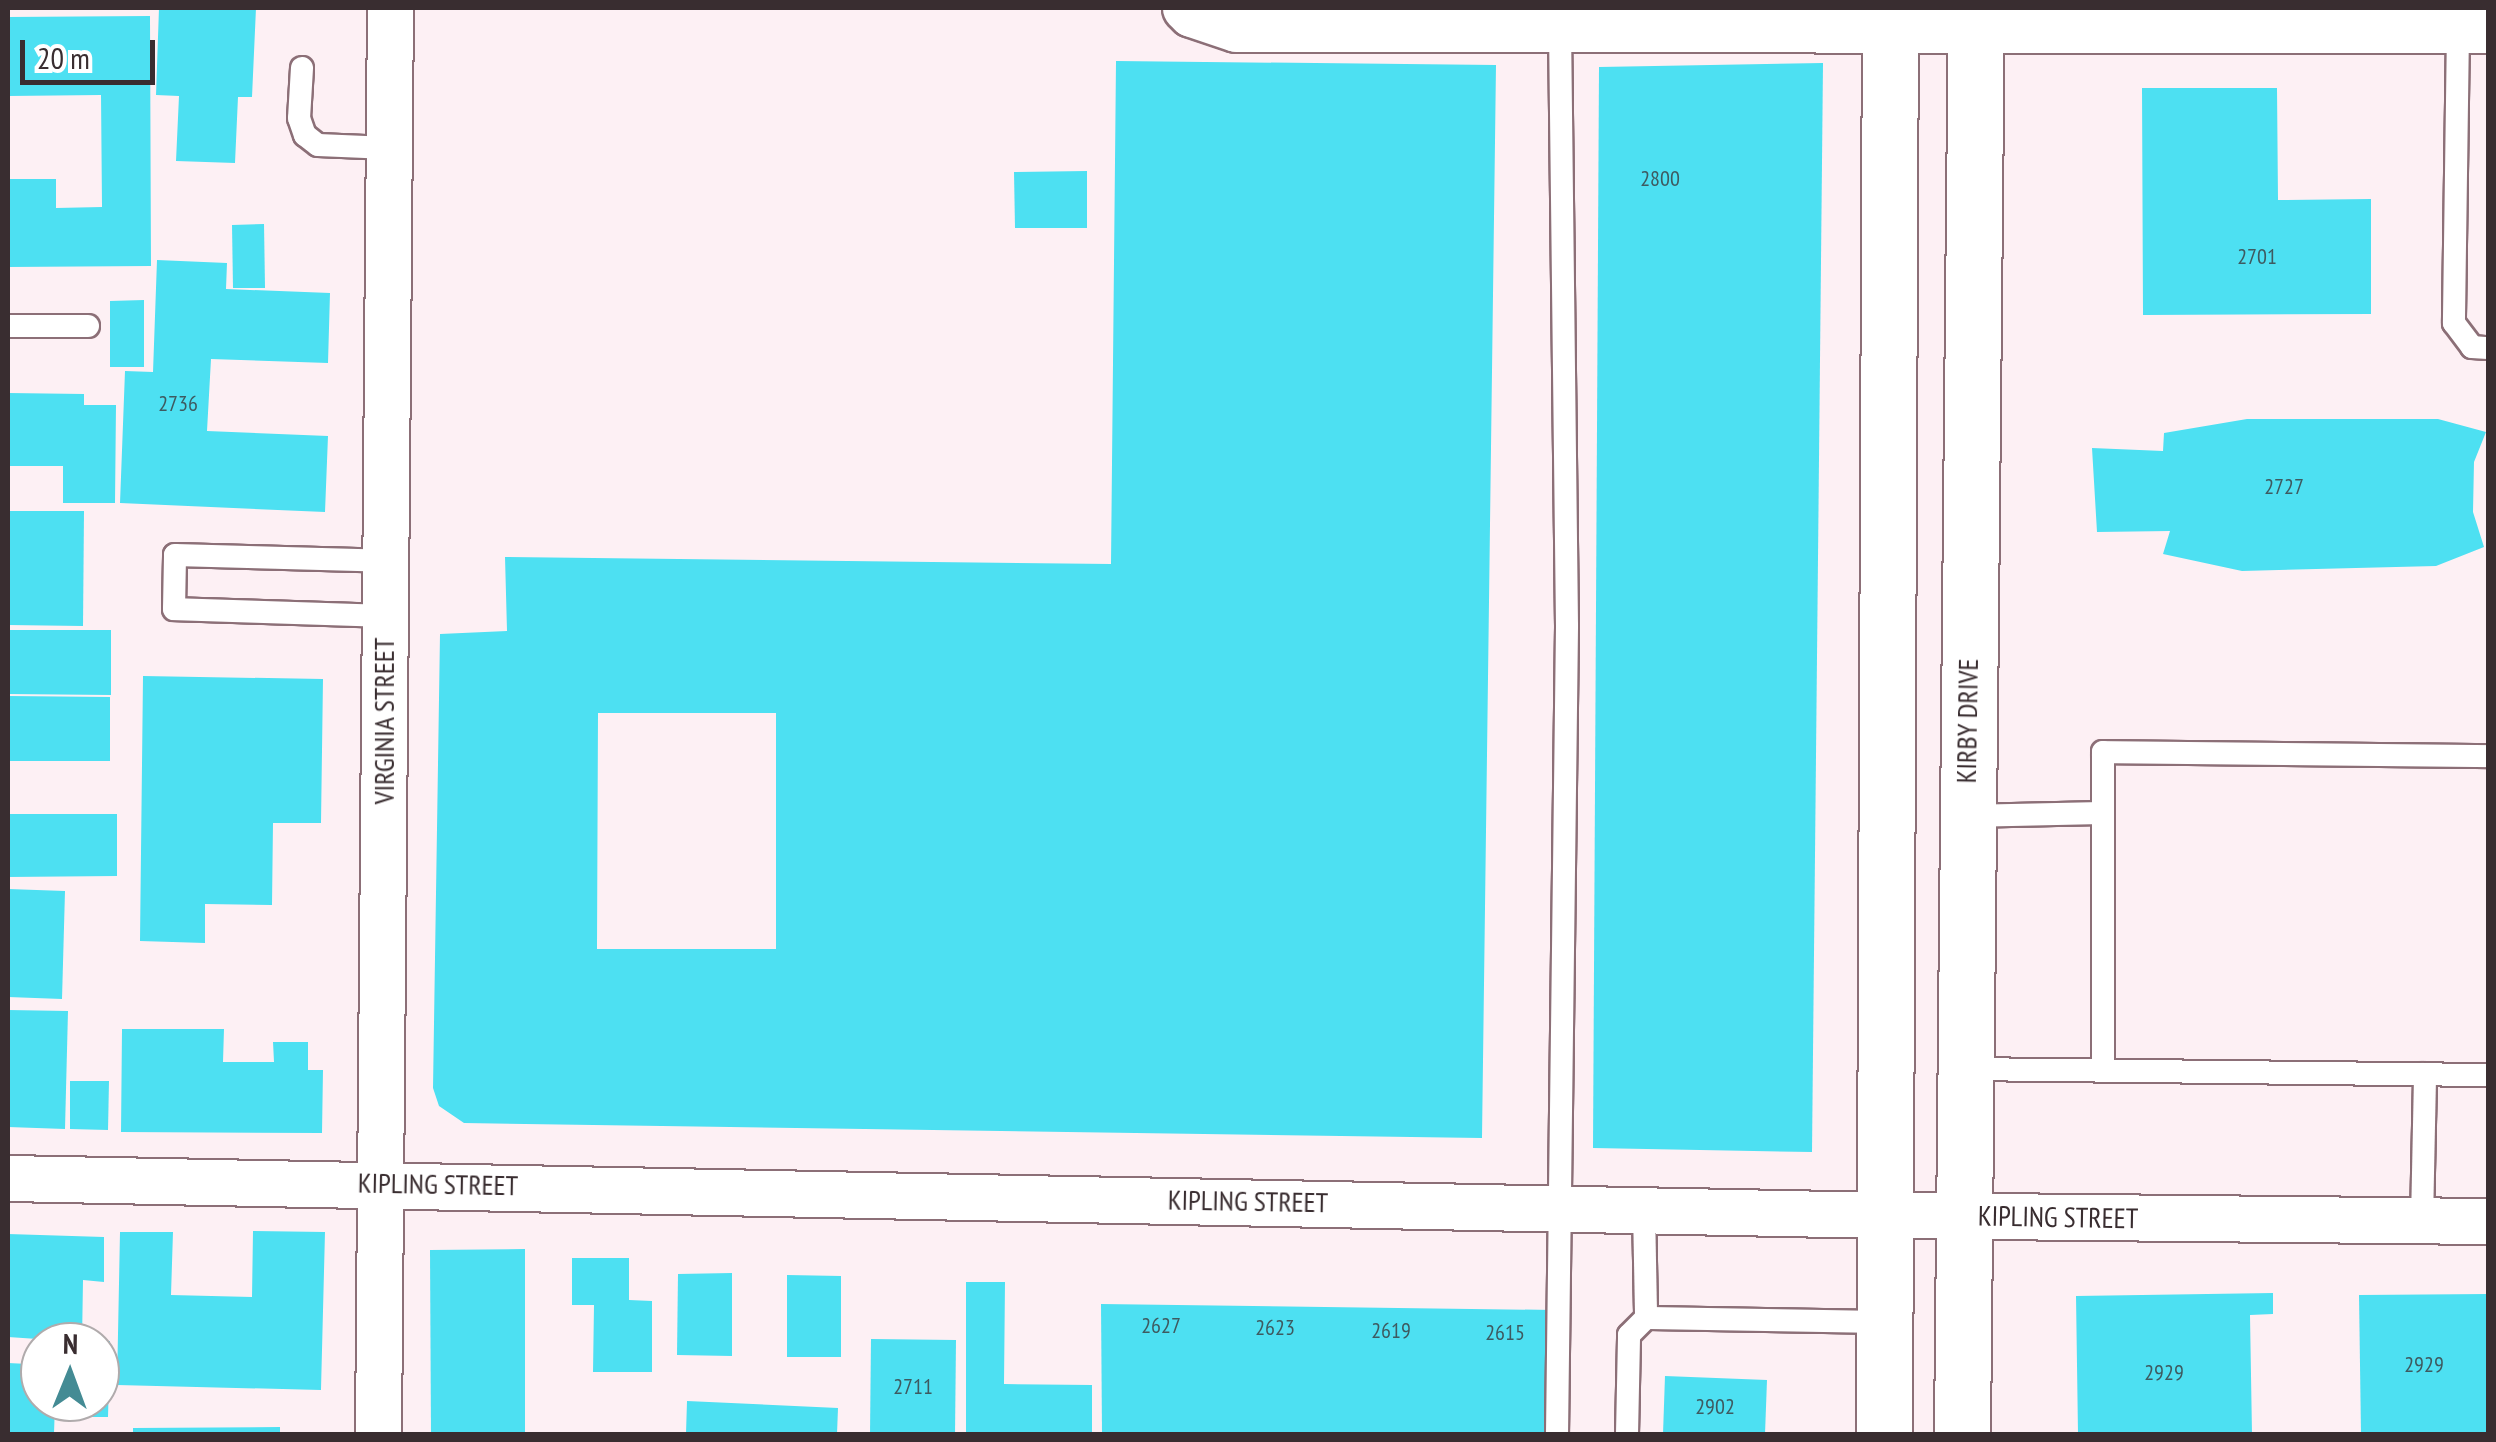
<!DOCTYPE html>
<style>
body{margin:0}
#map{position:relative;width:2496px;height:1442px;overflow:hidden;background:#fdf0f4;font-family:"PT Sans Narrow",sans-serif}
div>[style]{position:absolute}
.building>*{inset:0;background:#4de0f2}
.roads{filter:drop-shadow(2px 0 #8c6f77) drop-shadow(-2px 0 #8c6f77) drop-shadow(0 2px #8c6f77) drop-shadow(0 -2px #8c6f77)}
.service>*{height:22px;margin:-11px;padding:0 11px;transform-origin:11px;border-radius:11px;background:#fff}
.minor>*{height:45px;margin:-22.5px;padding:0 22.5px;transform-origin:22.5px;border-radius:22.5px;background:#fff}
.secondary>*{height:55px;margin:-27.5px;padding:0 27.5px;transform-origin:27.5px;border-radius:27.5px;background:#fff}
span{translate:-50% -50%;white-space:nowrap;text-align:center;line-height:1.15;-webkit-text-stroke:10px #fff;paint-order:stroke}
.number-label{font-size:22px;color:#3e5a60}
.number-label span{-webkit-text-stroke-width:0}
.street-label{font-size:28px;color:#392d30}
.frame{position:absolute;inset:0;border:10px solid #392d30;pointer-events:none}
.north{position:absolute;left:20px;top:1322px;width:100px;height:100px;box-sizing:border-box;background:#fff;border:2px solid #b0abac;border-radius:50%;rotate:1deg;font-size:28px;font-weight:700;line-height:40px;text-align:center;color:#392d30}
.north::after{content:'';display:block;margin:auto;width:35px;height:45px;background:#448b94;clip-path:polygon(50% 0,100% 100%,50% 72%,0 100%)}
.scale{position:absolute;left:20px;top:40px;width:135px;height:45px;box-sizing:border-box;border:5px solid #392d30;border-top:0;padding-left:12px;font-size:30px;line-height:35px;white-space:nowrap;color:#392d30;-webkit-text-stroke:8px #fff;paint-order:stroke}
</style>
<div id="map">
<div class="building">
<i style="clip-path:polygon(159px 8px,256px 8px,252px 97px,238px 97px,235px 163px,176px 161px,179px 96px,156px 95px)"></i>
<i style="clip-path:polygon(150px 16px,151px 266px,8px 267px,8px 179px,56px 179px,56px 208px,102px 207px,101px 95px,8px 96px,8px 17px)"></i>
<i style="clip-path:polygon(evenodd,1116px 61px,1496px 65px,1482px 1138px,464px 1123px,439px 1106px,433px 1088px,440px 634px,507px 631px,505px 557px,1111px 564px,1116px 61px,598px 713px,776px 713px,776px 949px,597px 949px,598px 713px)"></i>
<i style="clip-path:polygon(1823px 63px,1812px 1152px,1593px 1148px,1599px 67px)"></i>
<i style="clip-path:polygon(2142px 88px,2277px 88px,2278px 200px,2371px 199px,2371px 314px,2143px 315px)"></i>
<i style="clip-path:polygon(1087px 171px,1087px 228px,1015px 228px,1014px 172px)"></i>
<i style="clip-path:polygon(264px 224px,265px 288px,233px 288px,232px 225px)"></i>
<i style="clip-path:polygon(157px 260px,227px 263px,226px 289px,330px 293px,328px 363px,211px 359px,207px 431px,328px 436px,325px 512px,120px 503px,125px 371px,153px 372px)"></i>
<i style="clip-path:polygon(144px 300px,144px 367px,110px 367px,110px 301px)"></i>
<i style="clip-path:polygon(8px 393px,84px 394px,84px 405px,116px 405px,115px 503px,63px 503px,63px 466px,8px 466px)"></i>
<i style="clip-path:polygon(2247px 419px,2438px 419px,2486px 432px,2474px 462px,2473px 512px,2484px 547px,2436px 566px,2242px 571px,2163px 554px,2170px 531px,2097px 532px,2092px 448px,2163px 451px,2164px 433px)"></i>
<i style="clip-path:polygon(8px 511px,84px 511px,83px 626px,8px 625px)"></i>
<i style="clip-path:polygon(8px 630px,111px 630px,111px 695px,8px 694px)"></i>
<i style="clip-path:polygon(143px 676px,323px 679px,321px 823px,273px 823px,272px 905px,205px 904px,205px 943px,140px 941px)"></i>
<i style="clip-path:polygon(8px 696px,110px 697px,110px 761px,8px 761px)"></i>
<i style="clip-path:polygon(8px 814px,117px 814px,117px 876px,8px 877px)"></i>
<i style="clip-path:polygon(8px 889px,65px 891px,62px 999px,8px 997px)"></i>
<i style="clip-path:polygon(8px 1010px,68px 1011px,65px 1129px,8px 1127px)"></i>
<i style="clip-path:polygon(122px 1029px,224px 1029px,223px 1062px,274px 1062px,273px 1042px,308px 1042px,308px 1070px,323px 1070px,322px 1133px,121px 1132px)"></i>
<i style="clip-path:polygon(70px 1081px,109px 1081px,108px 1130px,70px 1129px)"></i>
<i style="clip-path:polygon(253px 1231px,325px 1232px,321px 1390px,117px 1385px,120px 1232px,173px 1232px,171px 1295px,252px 1297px)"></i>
<i style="clip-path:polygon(8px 1234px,104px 1237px,104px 1282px,83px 1280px,82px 1342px,8px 1337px)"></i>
<i style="clip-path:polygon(525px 1249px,525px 1434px,431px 1434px,430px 1250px)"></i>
<i style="clip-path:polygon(572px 1258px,629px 1258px,629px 1300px,652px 1301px,652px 1372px,593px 1372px,594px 1305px,572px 1305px)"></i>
<i style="clip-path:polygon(732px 1273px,732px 1356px,677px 1355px,678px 1274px)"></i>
<i style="clip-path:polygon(787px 1275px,841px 1276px,841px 1357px,787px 1357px)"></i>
<i style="clip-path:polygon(966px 1282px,1005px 1282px,1004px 1384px,1092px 1385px,1092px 1434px,966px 1434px)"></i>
<i style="clip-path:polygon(2273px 1293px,2273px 1314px,2250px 1315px,2252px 1434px,2078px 1434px,2076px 1296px)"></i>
<i style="clip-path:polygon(2488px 1294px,2488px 1434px,2361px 1434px,2359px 1295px)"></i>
<i style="clip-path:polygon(1101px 1304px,1553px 1310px,1551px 1434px,1102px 1434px)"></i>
<i style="clip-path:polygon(871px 1339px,956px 1340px,955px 1434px,870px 1434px)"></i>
<i style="clip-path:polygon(110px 1341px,108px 1417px,59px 1417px,60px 1402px,100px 1402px,100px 1341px)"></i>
<i style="clip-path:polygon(8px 1363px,28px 1364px,27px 1379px,40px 1380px,40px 1402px,55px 1402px,54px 1434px,8px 1433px)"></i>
<i style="clip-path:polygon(1665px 1376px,1767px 1380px,1765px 1434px,1663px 1434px)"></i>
<i style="clip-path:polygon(687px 1401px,838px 1408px,837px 1434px,686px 1434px)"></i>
<i style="clip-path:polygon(280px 1427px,280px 1434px,133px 1434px,133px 1428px)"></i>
</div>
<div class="roads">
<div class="service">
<i style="left:2458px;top:30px;width:293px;rotate:90.8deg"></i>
<i style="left:2454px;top:323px;width:30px;rotate:53deg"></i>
<i style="left:2472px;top:347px;width:16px;rotate:4deg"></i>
<i style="left:302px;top:68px;width:50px;rotate:93.4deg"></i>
<i style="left:299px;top:118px;width:18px;rotate:71deg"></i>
<i style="left:305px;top:135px;width:16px;rotate:38deg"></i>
<i style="left:318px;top:145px;width:71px;rotate:2.4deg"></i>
<i style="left:8px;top:326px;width:80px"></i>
<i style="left:384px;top:616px;width:210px;rotate:-178.1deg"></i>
<i style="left:174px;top:609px;width:54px;rotate:-88.9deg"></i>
<i style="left:175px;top:555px;width:210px;rotate:1.6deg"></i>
<i style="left:1966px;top:816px;width:136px;rotate:-1.3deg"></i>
<i style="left:1964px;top:1069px;width:524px;rotate:0.66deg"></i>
<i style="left:2103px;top:1071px;width:319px;rotate:-90deg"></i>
<i style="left:2103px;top:752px;width:385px;rotate:0.6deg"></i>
<i style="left:1644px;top:1209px;width:109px;rotate:88.9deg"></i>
<i style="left:1646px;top:1318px;width:239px;rotate:1deg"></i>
<i style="left:2422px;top:1221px;width:147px;rotate:-88.8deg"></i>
<i style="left:1557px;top:1434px;width:808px;rotate:-89.29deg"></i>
<i style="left:1567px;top:626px;width:597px;rotate:-90.67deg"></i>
<i style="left:1627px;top:1434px;width:99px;rotate:-88.8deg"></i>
<i style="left:1629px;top:1335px;width:24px;rotate:-45deg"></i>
</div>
<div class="minor">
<i style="left:1185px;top:8px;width:8px;rotate:45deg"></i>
<i style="left:1191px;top:14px;width:47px;rotate:18.4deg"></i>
<i style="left:1236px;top:29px;width:1252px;rotate:0.05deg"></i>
<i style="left:8px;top:1178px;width:1878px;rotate:1.13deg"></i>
<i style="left:1886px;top:1215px;width:602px;rotate:0.57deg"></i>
<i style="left:378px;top:1434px;width:1426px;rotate:-89.52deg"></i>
</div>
<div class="secondary">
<i style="left:1884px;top:1434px;width:1426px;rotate:-89.76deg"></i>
<i style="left:1962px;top:1434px;width:1426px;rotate:-89.44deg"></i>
</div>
</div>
<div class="number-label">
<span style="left:1660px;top:179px">2800</span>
<span style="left:2257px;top:257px">2701</span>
<span style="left:178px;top:404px">2736</span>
<span style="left:2284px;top:487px">2727</span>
<span style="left:1161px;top:1326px">2627</span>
<span style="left:1275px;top:1328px">2623</span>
<span style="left:1391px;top:1331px">2619</span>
<span style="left:1505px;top:1333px">2615</span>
<span style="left:2424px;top:1365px">2929</span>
<span style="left:2164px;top:1373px">2929</span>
<span style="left:913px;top:1387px">2711</span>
<span style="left:1715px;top:1407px">2902</span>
</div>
<div class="street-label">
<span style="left:384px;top:721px;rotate:-90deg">VIRGINIA STREET</span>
<span style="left:1967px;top:721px;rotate:-89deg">KIRBY DRIVE</span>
<span style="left:438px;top:1184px;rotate:1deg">KIPLING STREET</span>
<span style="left:1248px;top:1201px;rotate:1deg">KIPLING STREET</span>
<span style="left:2058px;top:1217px;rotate:1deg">KIPLING STREET</span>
</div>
<div class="frame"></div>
<div class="north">N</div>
<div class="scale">20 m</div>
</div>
